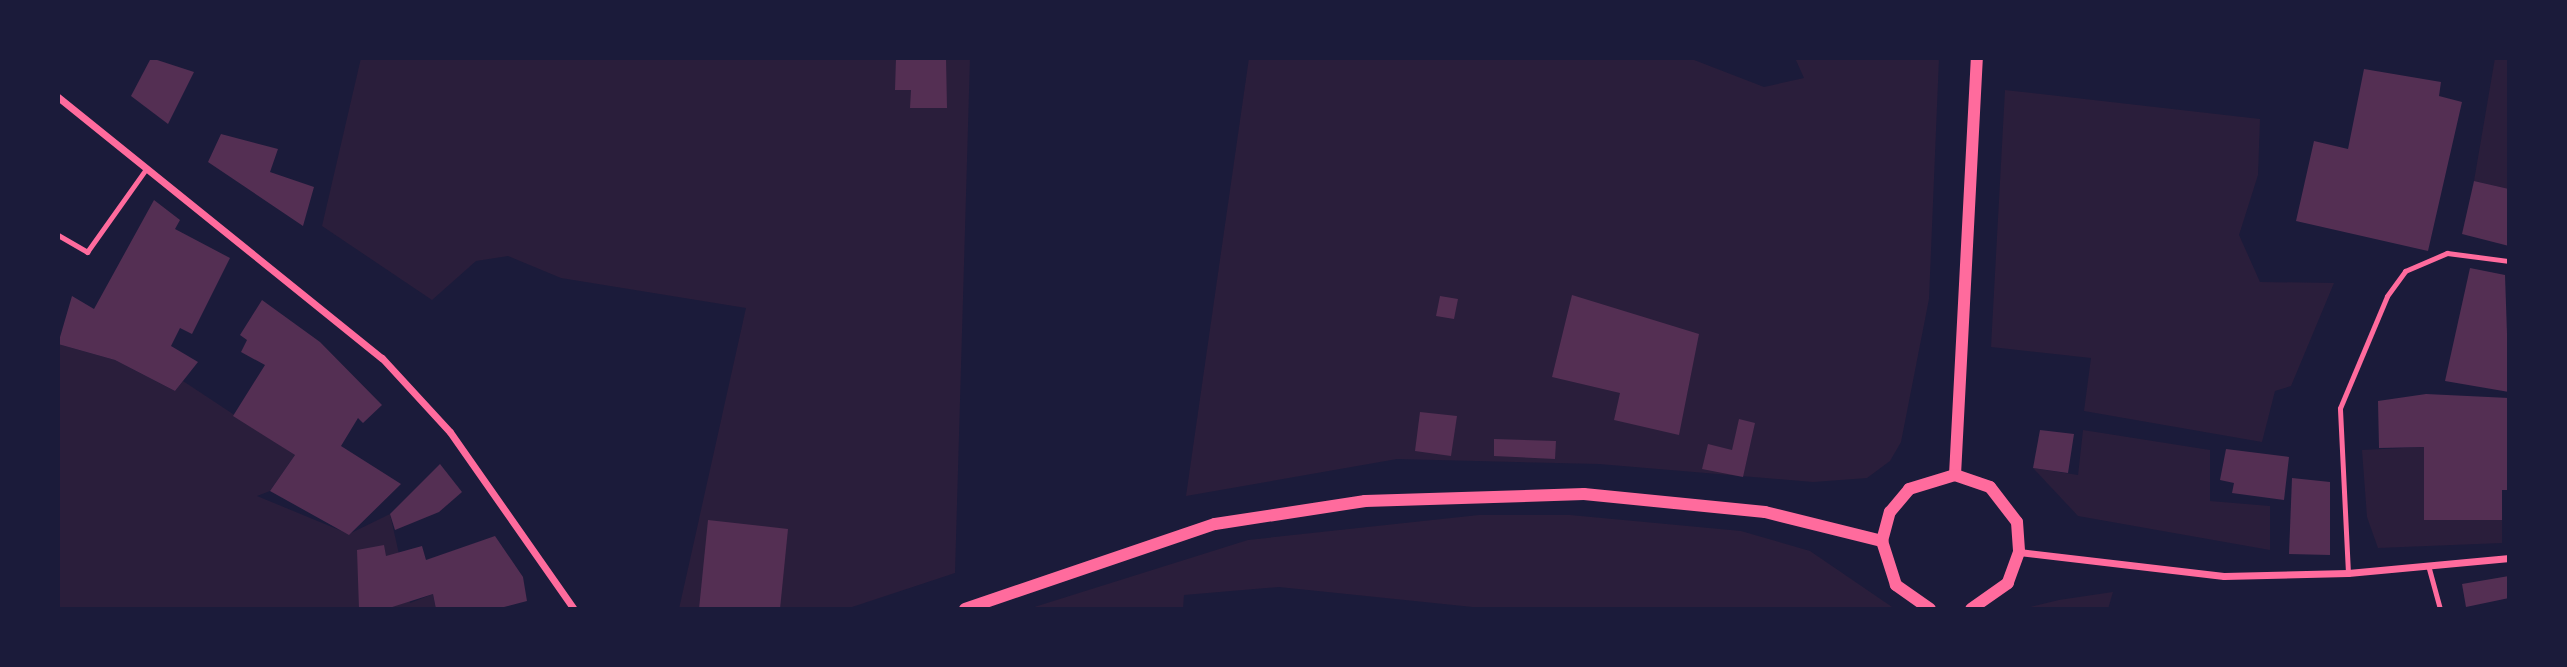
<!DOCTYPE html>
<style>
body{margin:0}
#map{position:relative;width:2567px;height:667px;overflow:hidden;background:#1b1b3a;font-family:Helvetica,sans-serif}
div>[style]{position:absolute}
.green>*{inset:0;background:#2a1e3b}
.building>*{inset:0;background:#542f53}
.service>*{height:5px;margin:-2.5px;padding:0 2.5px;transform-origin:2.5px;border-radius:2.5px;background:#ff6b9d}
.minor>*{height:7px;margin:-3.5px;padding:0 3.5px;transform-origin:3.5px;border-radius:3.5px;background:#ff6b9d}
.tertiary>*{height:12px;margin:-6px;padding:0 6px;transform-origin:6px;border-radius:6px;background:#ff6b9d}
span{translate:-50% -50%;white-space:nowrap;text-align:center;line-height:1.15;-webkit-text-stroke:7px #1b1b3a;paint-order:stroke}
.frame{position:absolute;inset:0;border:60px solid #1b1b3a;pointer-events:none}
</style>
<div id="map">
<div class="green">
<i style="clip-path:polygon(361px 58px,970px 58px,955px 573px,846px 609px,679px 609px,746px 308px,561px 278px,508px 256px,476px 261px,432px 300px,322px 226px)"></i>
<i style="clip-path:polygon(1249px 58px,1689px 58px,1764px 87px,1804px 78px,1795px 58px,1939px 58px,1929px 299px,1901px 442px,1890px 461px,1867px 478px,1813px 482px,1599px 464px,1397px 459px,1186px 496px)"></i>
<i style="clip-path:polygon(2495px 58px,2509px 58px,2509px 189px,2474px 181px)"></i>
<i style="clip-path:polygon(2005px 90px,2260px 119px,2258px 175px,2239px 235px,2260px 282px,2334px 283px,2291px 386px,2275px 391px,2262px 442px,2084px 411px,2091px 358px,1991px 347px)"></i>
<i style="clip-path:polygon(58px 344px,115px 360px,175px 391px,183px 381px,295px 455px,270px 491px,257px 496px,349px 534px,390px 514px,410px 603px,433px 594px,436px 609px,58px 609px)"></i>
<i style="clip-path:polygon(2083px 430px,2210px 450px,2210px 501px,2270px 506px,2270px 550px,2078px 516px,2033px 468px,2078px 475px)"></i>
<i style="clip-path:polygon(2424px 447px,2424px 520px,2502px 520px,2502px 543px,2378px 548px,2367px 517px,2362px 450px)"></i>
<i style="clip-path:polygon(1479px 515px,1570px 515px,1741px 531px,1810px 551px,1895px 609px,1492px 609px,1279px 587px,1184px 595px,1183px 609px,1028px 609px,1248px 540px)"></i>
<i style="clip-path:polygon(2113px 592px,2108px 609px,2022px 609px,2059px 600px)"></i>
</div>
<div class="building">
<i style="clip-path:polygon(151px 58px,194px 72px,168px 124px,131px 96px)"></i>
<i style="clip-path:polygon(896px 58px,946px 58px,947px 108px,910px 108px,911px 90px,895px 90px)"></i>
<i style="clip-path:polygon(2364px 69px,2441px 82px,2439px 96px,2462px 102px,2428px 251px,2296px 221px,2314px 141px,2348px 149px)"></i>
<i style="clip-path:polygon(221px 134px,278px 149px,270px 172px,314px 187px,303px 226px,208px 162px)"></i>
<i style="clip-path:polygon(2474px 181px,2509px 189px,2509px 246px,2462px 234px)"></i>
<i style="clip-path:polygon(154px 200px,180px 220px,175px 229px,230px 258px,192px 334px,180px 328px,171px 346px,198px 362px,175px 391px,115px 360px,58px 344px,72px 296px,94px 309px)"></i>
<i style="clip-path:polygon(2470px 268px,2505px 275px,2509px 392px,2445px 381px)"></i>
<i style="clip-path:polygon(1572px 295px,1699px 334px,1679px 435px,1614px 420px,1620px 393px,1552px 377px)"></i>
<i style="clip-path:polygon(1440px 296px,1458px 299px,1454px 319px,1436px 316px)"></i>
<i style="clip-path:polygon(262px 300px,320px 342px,382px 405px,363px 423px,358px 418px,341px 446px,401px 484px,349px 535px,270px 491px,295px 455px,233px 416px,265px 365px,241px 352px,247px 340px,240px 335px)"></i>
<i style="clip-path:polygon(2426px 394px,2509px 398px,2509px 490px,2502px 490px,2502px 520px,2424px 520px,2424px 447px,2379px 448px,2378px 401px)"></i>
<i style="clip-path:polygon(1420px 412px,1457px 416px,1451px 456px,1415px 451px)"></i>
<i style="clip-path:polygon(1739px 419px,1755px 423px,1743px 477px,1702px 469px,1708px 444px,1732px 450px)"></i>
<i style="clip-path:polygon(2040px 430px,2074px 434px,2068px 473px,2033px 468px)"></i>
<i style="clip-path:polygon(1494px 439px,1556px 441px,1555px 459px,1494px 456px)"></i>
<i style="clip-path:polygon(2226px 449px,2289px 457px,2284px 500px,2232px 493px,2234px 483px,2220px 480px)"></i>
<i style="clip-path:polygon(440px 464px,462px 492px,439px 512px,395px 530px,390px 514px)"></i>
<i style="clip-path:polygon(2292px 478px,2330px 482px,2330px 555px,2289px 554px)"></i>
<i style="clip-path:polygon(708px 520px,788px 529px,780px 609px,699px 609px)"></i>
<i style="clip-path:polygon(495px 536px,523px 577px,527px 601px,496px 609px,436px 609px,433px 594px,386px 609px,359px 609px,357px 550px,384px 545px,386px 556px,422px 546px,426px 560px)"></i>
<i style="clip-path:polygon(2509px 576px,2509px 598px,2466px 607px,2462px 584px)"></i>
</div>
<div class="service">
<i style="left:58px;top:235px;width:34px;rotate:30deg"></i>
<i style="left:87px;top:252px;width:102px;rotate:-54.6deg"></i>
<i style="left:2428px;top:565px;width:46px;rotate:74.7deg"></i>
<i style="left:2348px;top:573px;width:165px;rotate:-92.8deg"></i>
<i style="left:2340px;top:408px;width:121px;rotate:-67.2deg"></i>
<i style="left:2387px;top:296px;width:31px;rotate:-54deg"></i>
<i style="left:2405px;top:271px;width:46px;rotate:-23.2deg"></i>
<i style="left:2447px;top:253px;width:63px;rotate:7.4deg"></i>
</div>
<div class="minor">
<i style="left:58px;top:97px;width:416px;rotate:38.9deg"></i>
<i style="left:382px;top:358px;width:100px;rotate:47.4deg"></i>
<i style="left:450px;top:432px;width:216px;rotate:55deg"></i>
<i style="left:2019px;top:552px;width:206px;rotate:6.7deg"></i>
<i style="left:2224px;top:576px;width:124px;rotate:-1.4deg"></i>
<i style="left:2348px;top:573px;width:162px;rotate:-5.3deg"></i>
</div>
<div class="tertiary">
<i style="left:1955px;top:475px;width:418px;rotate:-87deg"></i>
<i style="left:965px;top:609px;width:264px;rotate:-18.8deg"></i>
<i style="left:1215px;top:524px;width:152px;rotate:-8.7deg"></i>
<i style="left:1365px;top:501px;width:219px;rotate:-1.8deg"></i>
<i style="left:1584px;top:494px;width:182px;rotate:5.7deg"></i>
<i style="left:1765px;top:512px;width:121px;rotate:13.9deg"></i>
<i style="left:1930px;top:609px;width:42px;rotate:-144.8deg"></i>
<i style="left:1896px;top:585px;width:46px;rotate:-107.7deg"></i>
<i style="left:1882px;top:541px;width:30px;rotate:-75deg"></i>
<i style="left:1890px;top:512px;width:30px;rotate:-50deg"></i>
<i style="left:1909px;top:489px;width:48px;rotate:-16.9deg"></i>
<i style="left:1955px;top:475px;width:37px;rotate:19deg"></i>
<i style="left:1990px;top:487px;width:44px;rotate:52.4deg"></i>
<i style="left:2017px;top:522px;width:30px;rotate:86deg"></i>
<i style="left:2019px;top:552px;width:33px;rotate:110deg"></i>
<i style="left:2008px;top:583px;width:45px;rotate:144.9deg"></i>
</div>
<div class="frame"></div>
</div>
